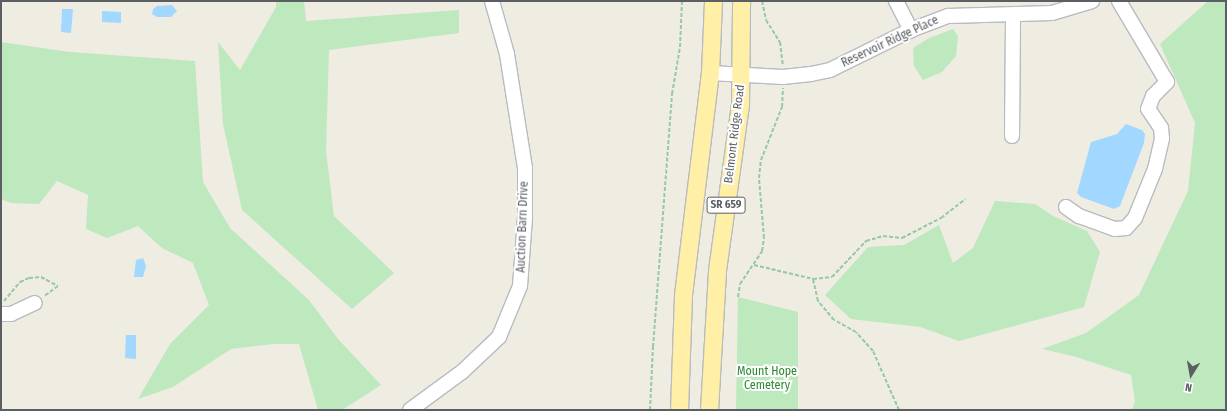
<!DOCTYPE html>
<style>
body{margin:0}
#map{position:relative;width:1227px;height:411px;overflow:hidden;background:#efece2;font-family:"Fira Sans Condensed",sans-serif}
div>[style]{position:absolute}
.green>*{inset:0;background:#bee8bd}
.water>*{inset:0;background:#a2d8ff}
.path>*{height:2px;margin-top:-1px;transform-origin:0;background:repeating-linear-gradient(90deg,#95caa4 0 4px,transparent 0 6px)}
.roads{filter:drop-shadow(1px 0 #b8bbc0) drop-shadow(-1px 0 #b8bbc0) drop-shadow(0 1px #b8bbc0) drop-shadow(0 -1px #b8bbc0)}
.minor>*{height:14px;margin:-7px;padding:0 7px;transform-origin:7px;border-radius:7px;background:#fff}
.major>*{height:17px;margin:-8.5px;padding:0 8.5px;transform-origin:8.5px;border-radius:8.5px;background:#ffefa7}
span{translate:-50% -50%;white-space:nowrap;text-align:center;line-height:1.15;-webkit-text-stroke:4px #fff;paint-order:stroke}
.shield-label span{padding:1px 3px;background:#fff;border:1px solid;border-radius:3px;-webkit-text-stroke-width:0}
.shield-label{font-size:11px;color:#5b5f64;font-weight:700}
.street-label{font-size:12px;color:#5b5f64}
.park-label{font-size:12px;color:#2f8732}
.frame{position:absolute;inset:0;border:2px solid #5b5f64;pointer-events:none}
.north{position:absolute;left:1171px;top:355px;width:40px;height:40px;-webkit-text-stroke:3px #fff;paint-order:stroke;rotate:191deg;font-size:11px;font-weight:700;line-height:16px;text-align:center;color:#5b5f64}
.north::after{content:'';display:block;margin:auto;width:14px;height:18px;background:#5b5f64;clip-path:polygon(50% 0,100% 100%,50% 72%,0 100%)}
</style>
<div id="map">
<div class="green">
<i style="clip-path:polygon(276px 1px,304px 1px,306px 21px,459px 10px,459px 33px,329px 50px,326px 151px,334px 216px,394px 273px,352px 309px,242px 210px,223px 124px,218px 42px,240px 70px,276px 7px)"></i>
<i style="clip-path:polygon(1208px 1px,1226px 1px,1226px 410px,1132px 410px,1135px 401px,1131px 375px,1073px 356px,1042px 349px,1086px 333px,1139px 295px,1188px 191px,1195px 123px,1160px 44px)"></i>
<i style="clip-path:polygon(953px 29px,958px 36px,956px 56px,942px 72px,923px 80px,914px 66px,913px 48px,929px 38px)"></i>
<i style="clip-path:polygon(1px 42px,70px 52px,195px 61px,203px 182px,230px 228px,309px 300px,338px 339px,381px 385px,342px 410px,318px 410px,299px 344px,274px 344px,231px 349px,173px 387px,138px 399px,170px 344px,209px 305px,193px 263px,162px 248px,138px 226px,107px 238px,86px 229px,88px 195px,57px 181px,39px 204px,11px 203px,1px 199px)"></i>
<i style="clip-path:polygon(995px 201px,1035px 204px,1053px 216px,1087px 231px,1100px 252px,1084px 307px,959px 341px,920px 327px,851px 319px,825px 295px,868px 247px,904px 245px,939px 225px,953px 263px,973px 248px)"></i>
<i style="clip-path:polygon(738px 297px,798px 312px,798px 410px,736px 410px)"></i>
</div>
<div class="water">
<i style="clip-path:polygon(172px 5px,177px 11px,171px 17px,157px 17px,152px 14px,153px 9px,157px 6px)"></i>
<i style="clip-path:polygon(62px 9px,73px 9px,71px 33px,61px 32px)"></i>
<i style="clip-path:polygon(102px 11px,121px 12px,121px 23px,102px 22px)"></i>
<i style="clip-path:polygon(1126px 124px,1142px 130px,1145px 134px,1144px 143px,1120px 206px,1114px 209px,1081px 197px,1077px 193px,1091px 142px,1117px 134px)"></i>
<i style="clip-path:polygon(143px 258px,146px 266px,143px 277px,134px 277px,136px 260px)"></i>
<i style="clip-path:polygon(126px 335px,136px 335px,136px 359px,125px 358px)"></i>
</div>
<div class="path">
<i style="left:762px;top:1px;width:19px;rotate:78deg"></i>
<i style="left:766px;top:20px;width:26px;rotate:58deg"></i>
<i style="left:780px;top:42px;width:24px;rotate:83deg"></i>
<i style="left:754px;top:265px;width:61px;rotate:13.3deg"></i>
<i style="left:738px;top:297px;width:13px;rotate:-81deg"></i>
<i style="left:740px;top:284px;width:40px;rotate:-56deg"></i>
<i style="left:762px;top:251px;width:13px;rotate:-81deg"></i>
<i style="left:764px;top:238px;width:60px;rotate:-94.8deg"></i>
<i style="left:759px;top:178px;width:18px;rotate:-84deg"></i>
<i style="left:761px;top:160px;width:57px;rotate:-68.4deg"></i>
<i style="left:782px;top:107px;width:19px;rotate:-87deg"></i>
<i style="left:4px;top:301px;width:25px;rotate:-50deg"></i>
<i style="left:20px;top:282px;width:10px;rotate:-24deg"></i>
<i style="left:29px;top:278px;width:12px;rotate:-5deg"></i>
<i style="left:41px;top:277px;width:19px;rotate:28deg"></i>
<i style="left:58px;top:286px;width:17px;rotate:144deg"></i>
<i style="left:1226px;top:381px;width:17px;rotate:90deg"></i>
<i style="left:650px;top:410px;width:63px;rotate:-87.3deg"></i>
<i style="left:653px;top:347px;width:254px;rotate:-85.7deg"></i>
<i style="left:672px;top:94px;width:48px;rotate:-80.3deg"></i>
<i style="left:680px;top:47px;width:46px;rotate:-87.5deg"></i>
<i style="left:899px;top:410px;width:64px;rotate:-113.8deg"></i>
<i style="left:873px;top:351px;width:25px;rotate:-132deg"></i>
<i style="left:856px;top:332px;width:25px;rotate:-151deg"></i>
<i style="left:834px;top:320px;width:25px;rotate:-130deg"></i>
<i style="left:818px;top:301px;width:23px;rotate:-103deg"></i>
<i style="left:813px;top:279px;width:19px;rotate:-6deg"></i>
<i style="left:832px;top:277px;width:50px;rotate:-46.6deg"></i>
<i style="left:866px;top:241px;width:18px;rotate:-16deg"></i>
<i style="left:883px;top:236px;width:19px;rotate:6deg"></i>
<i style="left:902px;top:238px;width:44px;rotate:-27.1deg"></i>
<i style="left:941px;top:218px;width:31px;rotate:-38deg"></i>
</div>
<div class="roads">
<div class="minor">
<i style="left:896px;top:1px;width:33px;rotate:63deg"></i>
<i style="left:710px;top:73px;width:73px;rotate:3.1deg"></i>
<i style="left:783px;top:77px;width:28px;rotate:-6deg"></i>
<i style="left:811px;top:74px;width:19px;rotate:-12deg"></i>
<i style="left:830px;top:70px;width:90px;rotate:-26.3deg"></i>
<i style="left:911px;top:30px;width:40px;rotate:-21deg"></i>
<i style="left:948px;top:16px;width:104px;rotate:-1.7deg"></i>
<i style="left:1052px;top:13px;width:42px;rotate:-16.7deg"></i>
<i style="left:1012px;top:136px;width:122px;rotate:-89.5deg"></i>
<i style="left:1066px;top:207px;width:16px;rotate:35deg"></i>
<i style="left:1079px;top:216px;width:38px;rotate:20deg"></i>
<i style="left:1115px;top:229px;width:11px;rotate:-5deg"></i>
<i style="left:1126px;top:228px;width:13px;rotate:-48deg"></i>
<i style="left:1135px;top:218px;width:53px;rotate:-67.8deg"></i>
<i style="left:1155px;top:169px;width:31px;rotate:-77deg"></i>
<i style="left:1162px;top:139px;width:11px;rotate:-95deg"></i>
<i style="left:1161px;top:128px;width:23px;rotate:-124deg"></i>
<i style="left:1148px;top:109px;width:14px;rotate:-69deg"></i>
<i style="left:1153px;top:96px;width:20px;rotate:-45deg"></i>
<i style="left:1167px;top:82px;width:94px;rotate:-120.7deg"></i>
<i style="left:1px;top:314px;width:10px"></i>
<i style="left:11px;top:314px;width:26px;rotate:-25deg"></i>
<i style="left:410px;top:410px;width:64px;rotate:-36.2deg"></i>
<i style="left:462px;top:372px;width:51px;rotate:-43.4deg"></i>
<i style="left:499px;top:337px;width:55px;rotate:-67.6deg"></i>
<i style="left:520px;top:286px;width:68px;rotate:-85.8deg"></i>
<i style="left:525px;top:218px;width:50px;rotate:-90deg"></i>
<i style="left:525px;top:168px;width:115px;rotate:-99deg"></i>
<i style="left:507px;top:54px;width:55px;rotate:-105.8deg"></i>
</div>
<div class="major">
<i style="left:679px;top:410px;width:115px;rotate:-88deg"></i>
<i style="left:683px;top:295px;width:224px;rotate:-83.1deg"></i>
<i style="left:710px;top:73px;width:72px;rotate:-87.6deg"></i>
<i style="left:709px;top:410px;width:140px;rotate:-86.7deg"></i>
<i style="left:717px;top:270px;width:167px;rotate:-82.1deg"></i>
<i style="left:740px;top:105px;width:104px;rotate:-89.4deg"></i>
</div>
</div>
<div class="shield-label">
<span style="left:726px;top:205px">SR 659</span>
</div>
<div class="street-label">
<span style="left:890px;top:42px;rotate:-25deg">Reservoir Ridge Place</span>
<span style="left:735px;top:134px;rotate:-83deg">Belmont Ridge Road</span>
<span style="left:523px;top:227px;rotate:-88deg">Auction Barn Drive</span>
</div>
<div class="park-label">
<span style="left:767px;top:379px">Mount Hope<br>Cemetery</span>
</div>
<div class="frame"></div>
<div class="north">N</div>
</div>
